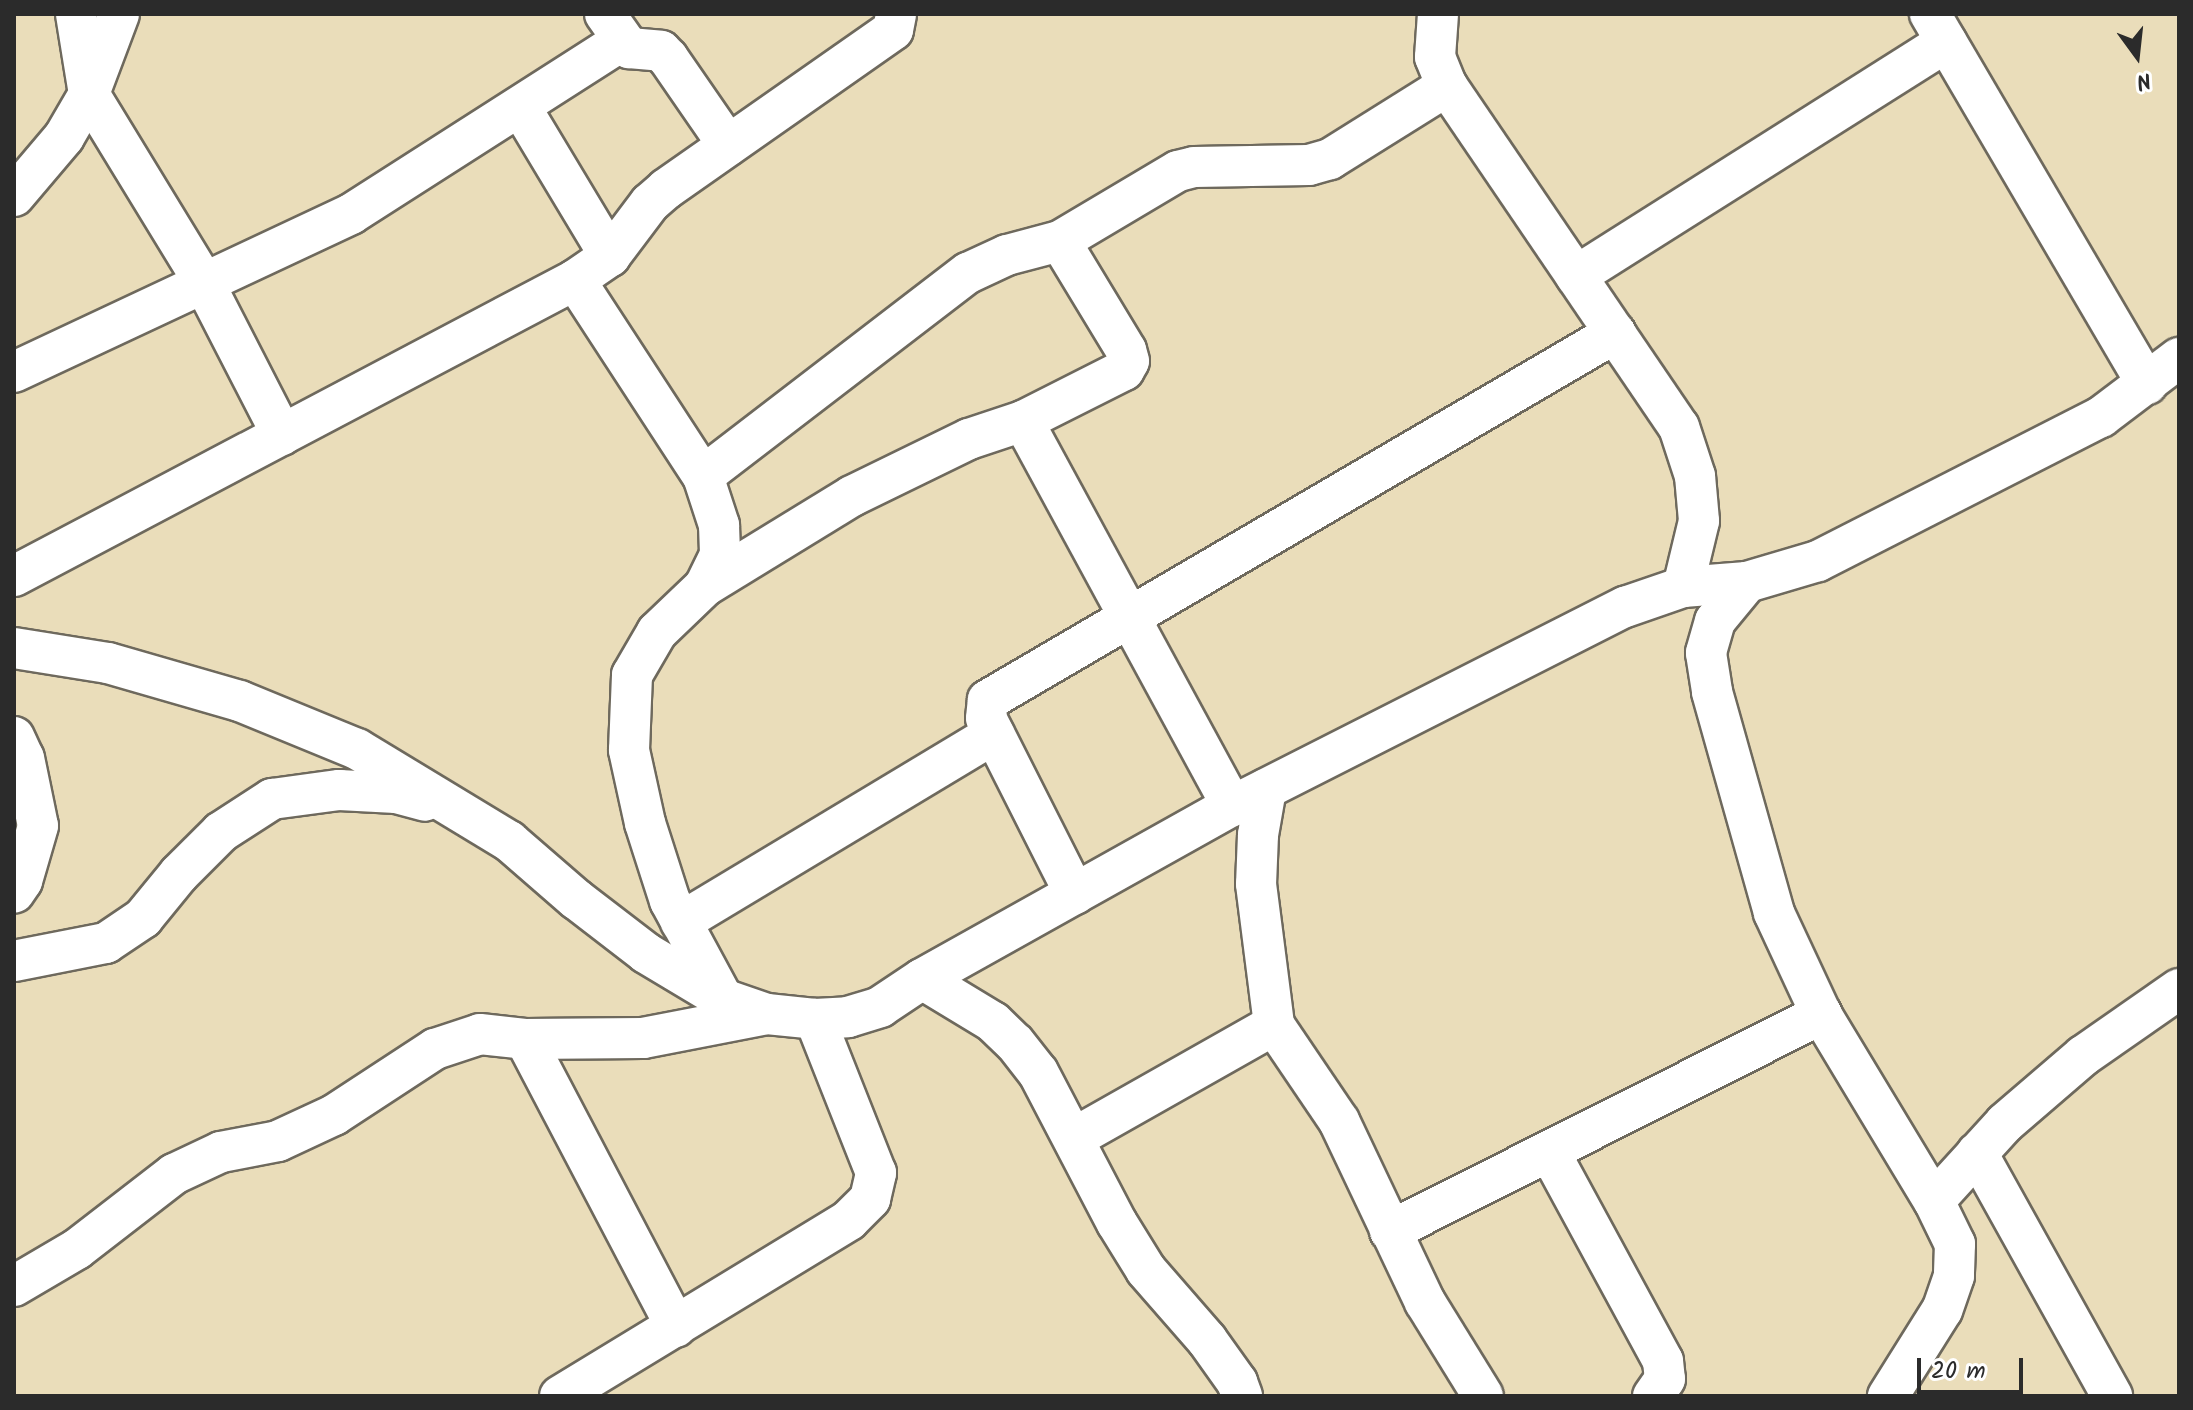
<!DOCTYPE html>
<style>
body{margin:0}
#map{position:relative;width:2193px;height:1410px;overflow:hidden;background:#eaddba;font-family:Kalam,sans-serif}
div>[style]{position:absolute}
.roads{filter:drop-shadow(2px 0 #6e695d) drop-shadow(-2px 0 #6e695d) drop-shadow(0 2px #6e695d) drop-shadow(0 -2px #6e695d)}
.minor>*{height:40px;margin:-20px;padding:0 20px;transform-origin:20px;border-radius:20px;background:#fff}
span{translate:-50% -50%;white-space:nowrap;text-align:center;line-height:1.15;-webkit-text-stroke:7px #fff;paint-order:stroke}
.frame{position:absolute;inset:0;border:16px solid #2b2b2b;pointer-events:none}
.north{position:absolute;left:2097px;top:16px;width:80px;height:80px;-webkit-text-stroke:6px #fff;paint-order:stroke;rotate:165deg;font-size:22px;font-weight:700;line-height:32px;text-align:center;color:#2b2b2b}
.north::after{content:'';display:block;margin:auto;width:28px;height:36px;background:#2b2b2b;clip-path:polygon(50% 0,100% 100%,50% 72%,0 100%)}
.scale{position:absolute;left:1917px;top:1358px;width:106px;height:36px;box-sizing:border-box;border:4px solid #2b2b2b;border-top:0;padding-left:10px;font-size:24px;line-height:28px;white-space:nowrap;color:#2b2b2b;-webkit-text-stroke:6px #fff;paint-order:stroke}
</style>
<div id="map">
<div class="roads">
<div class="minor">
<i style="left:76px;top:14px;width:81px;rotate:80.8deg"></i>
<i style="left:89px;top:94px;width:219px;rotate:58.6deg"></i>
<i style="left:203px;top:281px;width:173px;rotate:62.8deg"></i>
<i style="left:605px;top:14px;width:42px;rotate:54.8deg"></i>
<i style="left:629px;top:48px;width:32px;rotate:5deg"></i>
<i style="left:661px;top:51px;width:10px;rotate:45deg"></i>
<i style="left:668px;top:58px;width:106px;rotate:55.4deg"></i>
<i style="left:1438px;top:14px;width:43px;rotate:94deg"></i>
<i style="left:1435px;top:57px;width:31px;rotate:68deg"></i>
<i style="left:1447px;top:86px;width:412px;rotate:55.8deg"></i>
<i style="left:1679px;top:427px;width:52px;rotate:71.9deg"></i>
<i style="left:1695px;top:476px;width:45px;rotate:84.9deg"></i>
<i style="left:1699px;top:521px;width:68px;rotate:103.6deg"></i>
<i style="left:1930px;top:14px;width:429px;rotate:59.6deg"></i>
<i style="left:521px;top:108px;width:173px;rotate:59deg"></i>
<i style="left:14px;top:196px;width:77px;rotate:-49.7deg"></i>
<i style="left:64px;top:137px;width:50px;rotate:-59.8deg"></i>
<i style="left:89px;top:94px;width:85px;rotate:-69.4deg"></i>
<i style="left:1576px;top:276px;width:438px;rotate:-32.3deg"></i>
<i style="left:575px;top:280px;width:234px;rotate:56.9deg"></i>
<i style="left:703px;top:476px;width:52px;rotate:71.9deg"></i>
<i style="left:719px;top:525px;width:30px;rotate:88deg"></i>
<i style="left:720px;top:555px;width:34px;rotate:116deg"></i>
<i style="left:14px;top:372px;width:372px;rotate:-25.1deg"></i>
<i style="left:351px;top:214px;width:322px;rotate:-32.6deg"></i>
<i style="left:1023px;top:421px;width:438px;rotate:61.5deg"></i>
<i style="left:703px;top:476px;width:334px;rotate:-37.5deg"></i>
<i style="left:968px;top:273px;width:43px;rotate:-24.8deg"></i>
<i style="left:1007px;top:255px;width:55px;rotate:-14.8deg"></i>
<i style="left:1060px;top:241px;width:137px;rotate:-30.7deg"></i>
<i style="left:1178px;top:171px;width:16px;rotate:-14deg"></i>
<i style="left:1194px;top:167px;width:115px;rotate:-1deg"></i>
<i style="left:1309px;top:165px;width:22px;rotate:-16deg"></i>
<i style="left:1330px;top:159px;width:138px;rotate:-32deg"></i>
<i style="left:14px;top:576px;width:634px;rotate:-27.82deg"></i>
<i style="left:575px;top:280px;width:42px;rotate:-34.4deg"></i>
<i style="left:610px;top:256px;width:66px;rotate:-53deg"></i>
<i style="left:650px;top:203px;width:21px;rotate:-41deg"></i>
<i style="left:666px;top:189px;width:277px;rotate:-35deg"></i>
<i style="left:893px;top:30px;width:16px;rotate:-79deg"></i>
<i style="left:1747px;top:582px;width:50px;rotate:129.4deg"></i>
<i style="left:1715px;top:621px;width:33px;rotate:106deg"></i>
<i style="left:1706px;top:653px;width:39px;rotate:81deg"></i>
<i style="left:1712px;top:692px;width:230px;rotate:74.3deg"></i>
<i style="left:1774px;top:913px;width:111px;rotate:65deg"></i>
<i style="left:1821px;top:1014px;width:218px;rotate:58.9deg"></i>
<i style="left:1934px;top:1201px;width:48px;rotate:64deg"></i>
<i style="left:1955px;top:1244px;width:32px;rotate:92deg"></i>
<i style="left:1954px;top:1276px;width:36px;rotate:109deg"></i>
<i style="left:1942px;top:1310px;width:102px;rotate:122.1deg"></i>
<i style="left:14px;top:648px;width:95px;rotate:9.1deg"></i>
<i style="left:108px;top:663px;width:137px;rotate:16.1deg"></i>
<i style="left:240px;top:701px;width:126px;rotate:22.3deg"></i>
<i style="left:357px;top:749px;width:178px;rotate:31.2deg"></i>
<i style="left:509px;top:841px;width:89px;rotate:40.9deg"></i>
<i style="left:576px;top:899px;width:88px;rotate:37.6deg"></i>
<i style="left:646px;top:953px;width:90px;rotate:30.9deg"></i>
<i style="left:723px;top:999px;width:46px;rotate:18.8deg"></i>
<i style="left:767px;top:1014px;width:48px;rotate:5.9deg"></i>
<i style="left:815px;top:1019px;width:33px;rotate:-3deg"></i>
<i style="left:848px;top:1017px;width:34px;rotate:-17deg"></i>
<i style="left:880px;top:1007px;width:50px;rotate:-33.7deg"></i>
<i style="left:922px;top:979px;width:355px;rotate:-29.2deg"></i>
<i style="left:1232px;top:806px;width:441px;rotate:-26.9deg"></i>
<i style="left:1625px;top:607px;width:61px;rotate:-19deg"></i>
<i style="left:1683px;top:587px;width:64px;rotate:-4.5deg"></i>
<i style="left:1747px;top:582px;width:74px;rotate:-16.5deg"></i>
<i style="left:1818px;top:561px;width:318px;rotate:-27deg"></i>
<i style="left:2101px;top:417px;width:98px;rotate:-37.1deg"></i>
<i style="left:14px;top:737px;width:23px;rotate:65deg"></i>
<i style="left:24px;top:758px;width:69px;rotate:78.4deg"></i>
<i style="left:38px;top:826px;width:57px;rotate:106.2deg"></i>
<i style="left:22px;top:881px;width:14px;rotate:124deg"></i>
<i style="left:1266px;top:789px;width:47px;rotate:99.9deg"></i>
<i style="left:1258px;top:835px;width:49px;rotate:92.3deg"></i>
<i style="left:1256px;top:884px;width:142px;rotate:82.7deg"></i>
<i style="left:1274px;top:1025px;width:116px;rotate:55.9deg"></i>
<i style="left:1339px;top:1121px;width:200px;rotate:64.6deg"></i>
<i style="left:1425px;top:1302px;width:110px;rotate:58.3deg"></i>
<i style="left:1075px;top:894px;width:197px;rotate:-116.8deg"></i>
<i style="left:986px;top:718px;width:18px;rotate:-84deg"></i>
<i style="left:988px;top:700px;width:727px;rotate:-30.34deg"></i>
<i style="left:681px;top:922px;width:365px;rotate:-31deg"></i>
<i style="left:14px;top:961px;width:94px;rotate:-11.1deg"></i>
<i style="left:106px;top:943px;width:45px;rotate:-34deg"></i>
<i style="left:143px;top:918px;width:57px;rotate:-50.7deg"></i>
<i style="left:179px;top:874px;width:59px;rotate:-45deg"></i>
<i style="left:221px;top:832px;width:61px;rotate:-32.9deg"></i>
<i style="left:272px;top:799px;width:68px;rotate:-7.7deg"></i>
<i style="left:339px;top:790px;width:57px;rotate:3deg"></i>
<i style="left:396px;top:793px;width:30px;rotate:15deg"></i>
<i style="left:922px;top:979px;width:83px;rotate:31.2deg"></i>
<i style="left:993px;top:1022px;width:30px;rotate:44deg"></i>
<i style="left:1015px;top:1043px;width:37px;rotate:52deg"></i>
<i style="left:1038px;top:1072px;width:170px;rotate:62.4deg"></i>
<i style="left:1117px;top:1223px;width:55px;rotate:58.3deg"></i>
<i style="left:1146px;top:1270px;width:93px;rotate:48.9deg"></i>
<i style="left:1207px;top:1340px;width:52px;rotate:54.5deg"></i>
<i style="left:1237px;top:1382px;width:15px;rotate:70deg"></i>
<i style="left:723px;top:999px;width:111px;rotate:-118.4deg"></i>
<i style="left:670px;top:901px;width:82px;rotate:-107.8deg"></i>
<i style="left:645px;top:823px;width:75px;rotate:-102.4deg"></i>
<i style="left:629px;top:750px;width:75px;rotate:-87.7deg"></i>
<i style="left:632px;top:675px;width:50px;rotate:-59.8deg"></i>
<i style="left:657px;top:632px;width:66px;rotate:-43.8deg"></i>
<i style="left:705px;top:586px;width:172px;rotate:-31.5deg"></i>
<i style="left:852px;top:496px;width:130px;rotate:-26deg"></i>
<i style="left:969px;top:439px;width:57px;rotate:-18.4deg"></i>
<i style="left:1023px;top:421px;width:113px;rotate:-26.8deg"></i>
<i style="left:1124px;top:370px;width:10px;rotate:-61deg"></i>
<i style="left:1129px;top:361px;width:11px;rotate:-105deg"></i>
<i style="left:1126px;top:350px;width:127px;rotate:-121.2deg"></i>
<i style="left:525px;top:1039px;width:325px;rotate:62.3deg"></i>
<i style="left:1074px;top:1138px;width:230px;rotate:-29.5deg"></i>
<i style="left:1549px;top:1151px;width:239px;rotate:61.5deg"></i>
<i style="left:1663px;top:1361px;width:18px;rotate:84deg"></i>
<i style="left:1665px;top:1379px;width:21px;rotate:125deg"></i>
<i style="left:1977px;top:1153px;width:278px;rotate:60.9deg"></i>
<i style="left:1934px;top:1201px;width:105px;rotate:-47.7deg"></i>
<i style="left:2005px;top:1123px;width:103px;rotate:-40.7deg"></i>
<i style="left:2083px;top:1056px;width:117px;rotate:-34.9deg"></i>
<i style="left:1390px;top:1231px;width:483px;rotate:-26.7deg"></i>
<i style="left:14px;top:1286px;width:73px;rotate:-30.4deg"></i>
<i style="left:77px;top:1249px;width:123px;rotate:-37.7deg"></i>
<i style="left:174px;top:1174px;width:52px;rotate:-25.1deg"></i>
<i style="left:221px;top:1152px;width:58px;rotate:-10.9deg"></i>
<i style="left:278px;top:1141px;width:62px;rotate:-24.9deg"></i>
<i style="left:334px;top:1115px;width:121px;rotate:-33.2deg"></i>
<i style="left:435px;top:1049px;width:47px;rotate:-18.4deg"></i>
<i style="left:480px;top:1034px;width:45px;rotate:6.3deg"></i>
<i style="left:525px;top:1039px;width:118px;rotate:-0.5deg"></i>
<i style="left:643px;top:1038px;width:122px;rotate:-10.9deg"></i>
<i style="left:560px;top:1396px;width:338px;rotate:-31.3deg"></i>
<i style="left:849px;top:1220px;width:30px;rotate:-45deg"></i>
<i style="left:870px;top:1199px;width:27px;rotate:-77deg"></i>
<i style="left:876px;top:1173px;width:166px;rotate:-111.6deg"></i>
</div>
</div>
<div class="frame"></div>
<div class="north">N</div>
<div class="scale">20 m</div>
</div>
